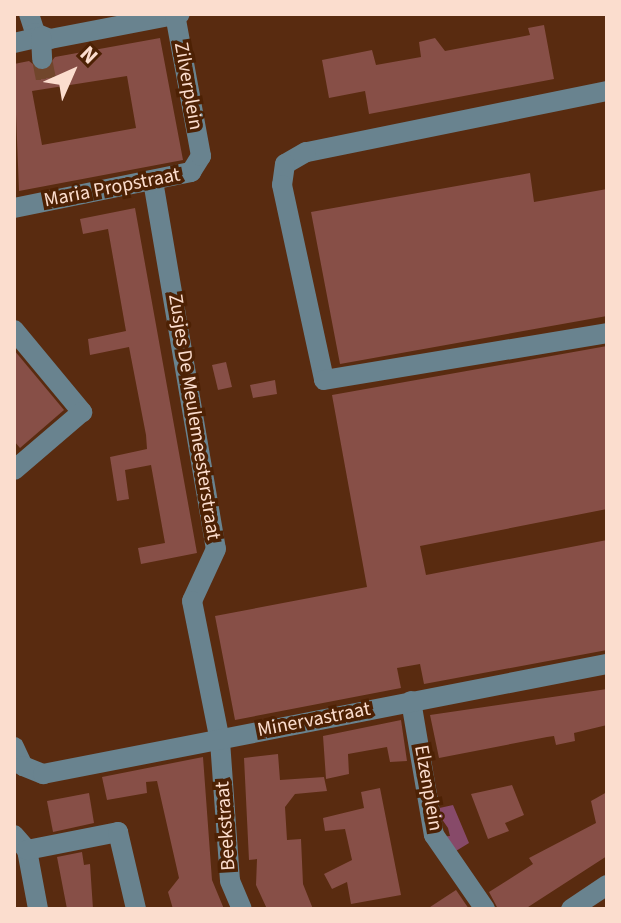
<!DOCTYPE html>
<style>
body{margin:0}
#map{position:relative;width:621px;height:923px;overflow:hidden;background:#592b10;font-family:"Source Sans 3",sans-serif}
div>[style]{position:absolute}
.green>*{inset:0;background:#874a69}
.building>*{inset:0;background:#874f47}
.minor-tunnel>*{height:20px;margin-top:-10px;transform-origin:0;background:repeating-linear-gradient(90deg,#71462c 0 20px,transparent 0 30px)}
.minor>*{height:20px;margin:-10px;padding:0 10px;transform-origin:10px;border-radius:10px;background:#69838f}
span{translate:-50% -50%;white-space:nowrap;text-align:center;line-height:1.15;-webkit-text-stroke:7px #4d2104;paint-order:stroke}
.street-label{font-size:20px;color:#fbddce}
.frame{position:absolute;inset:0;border:16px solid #fbddce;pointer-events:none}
.north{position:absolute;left:32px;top:32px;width:80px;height:80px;-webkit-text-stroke:6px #4d2104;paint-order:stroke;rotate:45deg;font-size:22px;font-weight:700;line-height:32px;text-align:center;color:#fbddce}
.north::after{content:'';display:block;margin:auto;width:28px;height:36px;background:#fbddce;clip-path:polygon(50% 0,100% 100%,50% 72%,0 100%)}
</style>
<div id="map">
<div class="green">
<i style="clip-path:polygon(453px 805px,469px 843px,451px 854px,439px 837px,450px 836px,448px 828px,435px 809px)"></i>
</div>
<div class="building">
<i style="clip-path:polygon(544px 25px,554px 79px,369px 114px,365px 91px,329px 98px,322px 60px,372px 50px,376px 65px,421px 57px,419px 42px,435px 38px,445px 51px,530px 35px,528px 28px)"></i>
<i style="clip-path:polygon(evenodd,160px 38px,183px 160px,19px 191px,14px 64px,29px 61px,43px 72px,55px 57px,160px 38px,127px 76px,136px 128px,42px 145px,32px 91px,127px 76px)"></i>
<i style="clip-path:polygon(530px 173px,534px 202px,607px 189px,607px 316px,340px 364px,311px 212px)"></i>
<i style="clip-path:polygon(135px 208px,197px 553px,141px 564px,138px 548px,165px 543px,151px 465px,125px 470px,129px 499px,117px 501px,110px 457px,147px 449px,146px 435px,129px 347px,90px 355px,88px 339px,126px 331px,108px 229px,83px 234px,80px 219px)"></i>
<i style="clip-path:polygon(607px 346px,607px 509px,420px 546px,426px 575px,607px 540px,607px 650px,424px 684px,420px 664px,397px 668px,401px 688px,235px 720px,215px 616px,367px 587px,332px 395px)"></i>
<i style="clip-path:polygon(14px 350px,64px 410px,20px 448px,14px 441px)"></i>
<i style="clip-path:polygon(226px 362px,232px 387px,218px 390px,212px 365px)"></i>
<i style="clip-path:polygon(275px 380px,277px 394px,253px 398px,250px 385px)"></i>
<i style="clip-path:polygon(607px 689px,607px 725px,574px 733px,575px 741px,556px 745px,554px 736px,547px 737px,439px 758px,430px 715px)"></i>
<i style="clip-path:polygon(401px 720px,407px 761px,390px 762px,387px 747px,348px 754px,349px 774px,326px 779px,323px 736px)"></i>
<i style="clip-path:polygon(278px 754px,280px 780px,324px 777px,327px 791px,295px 794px,285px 807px,287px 840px,301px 839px,303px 884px,313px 909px,267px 909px,256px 885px,257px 859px,249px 860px,244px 758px)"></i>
<i style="clip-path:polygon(203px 757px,212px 880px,224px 909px,173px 909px,168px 892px,179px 878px,157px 781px,146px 782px,147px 793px,107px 800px,102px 777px)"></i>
<i style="clip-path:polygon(512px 785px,524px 815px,505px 823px,509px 831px,488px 839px,471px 794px)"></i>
<i style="clip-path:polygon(380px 788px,401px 895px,351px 904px,347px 882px,332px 889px,324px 874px,352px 860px,345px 829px,325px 831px,323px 818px,364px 808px,361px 792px)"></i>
<i style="clip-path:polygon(607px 792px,607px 856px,525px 909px,498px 909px,489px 892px,533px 864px,529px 858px,596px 823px,591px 801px)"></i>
<i style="clip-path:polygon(89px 793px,94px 823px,53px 832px,47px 801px)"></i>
<i style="clip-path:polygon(82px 852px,84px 865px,90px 864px,93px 909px,67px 909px,57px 857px)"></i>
<i style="clip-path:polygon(456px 890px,469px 909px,427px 909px)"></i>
</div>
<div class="minor-tunnel">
<i style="left:42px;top:59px;width:26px;rotate:79deg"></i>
</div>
<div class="minor">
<i style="left:29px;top:14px;width:20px;rotate:72deg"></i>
<i style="left:35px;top:33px;width:16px;rotate:22deg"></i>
<i style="left:50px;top:39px;width:132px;rotate:-10.9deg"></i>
<i style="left:14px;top:43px;width:28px;rotate:-13deg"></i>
<i style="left:41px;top:37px;width:22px;rotate:87deg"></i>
<i style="left:607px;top:91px;width:307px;rotate:168.5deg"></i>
<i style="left:306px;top:152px;width:24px;rotate:150deg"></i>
<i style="left:285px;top:164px;width:21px;rotate:98deg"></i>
<i style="left:282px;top:185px;width:199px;rotate:77.8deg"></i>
<i style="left:324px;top:380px;width:287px;rotate:-9.4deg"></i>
<i style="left:153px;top:181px;width:373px;rotate:80.3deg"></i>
<i style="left:216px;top:549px;width:57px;rotate:114.8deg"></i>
<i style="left:192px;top:601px;width:143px;rotate:78.7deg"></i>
<i style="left:220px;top:741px;width:140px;rotate:85.9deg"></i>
<i style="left:230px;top:881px;width:30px;rotate:67deg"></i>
<i style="left:14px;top:208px;width:181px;rotate:-11.5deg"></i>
<i style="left:191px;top:172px;width:19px;rotate:-58deg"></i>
<i style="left:201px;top:156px;width:143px;rotate:-100.4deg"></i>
<i style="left:14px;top:330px;width:107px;rotate:50.3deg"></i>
<i style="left:82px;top:412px;width:89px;rotate:139.5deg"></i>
<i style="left:411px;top:701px;width:136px;rotate:80.3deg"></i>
<i style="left:434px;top:835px;width:90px;rotate:55.4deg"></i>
<i style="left:14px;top:747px;width:21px;rotate:65deg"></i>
<i style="left:23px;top:766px;width:22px;rotate:22deg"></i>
<i style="left:43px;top:774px;width:575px;rotate:-11.04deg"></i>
<i style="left:14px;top:835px;width:20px;rotate:49deg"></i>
<i style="left:27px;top:850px;width:60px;rotate:79.4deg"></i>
<i style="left:27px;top:850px;width:93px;rotate:-11.2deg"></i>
<i style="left:118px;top:832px;width:79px;rotate:76.8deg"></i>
<i style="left:571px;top:909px;width:43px;rotate:-33.7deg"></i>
</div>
<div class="street-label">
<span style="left:188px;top:86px;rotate:80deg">Zilverplein</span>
<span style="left:112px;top:188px;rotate:-11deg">Maria Propstraat</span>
<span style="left:194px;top:417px;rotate:81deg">Zusjes De Meulemeesterstraat</span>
<span style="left:314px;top:720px;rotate:-11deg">Minervastraat</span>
<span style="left:428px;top:788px;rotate:80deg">Elzenplein</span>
<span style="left:226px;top:826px;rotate:-94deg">Beekstraat</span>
</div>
<div class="frame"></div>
<div class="north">N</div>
</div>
